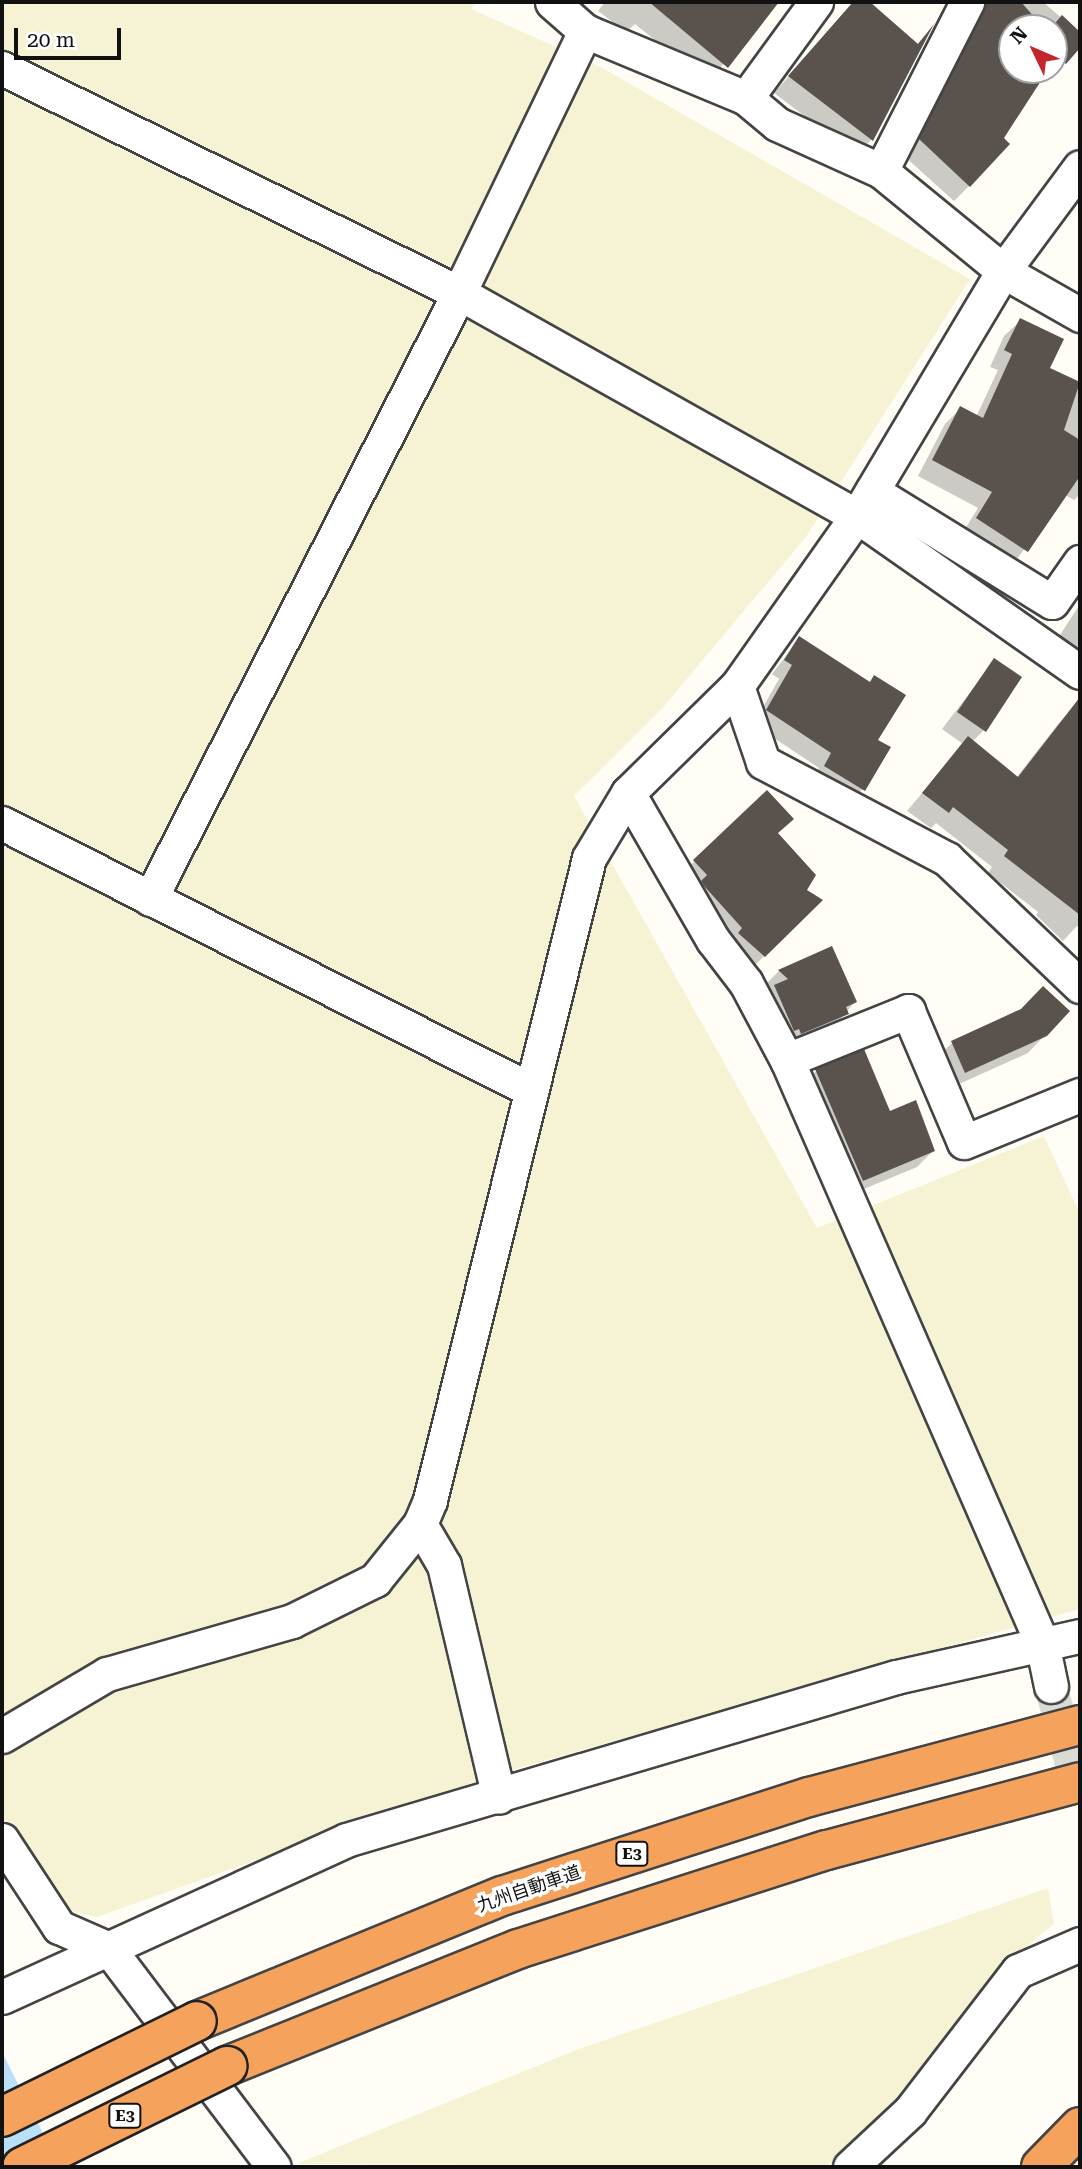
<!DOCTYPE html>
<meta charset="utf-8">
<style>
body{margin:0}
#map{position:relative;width:1082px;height:2169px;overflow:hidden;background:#fffdf5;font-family:"Roboto Serif","Noto Sans JP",serif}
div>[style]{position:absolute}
.farmland>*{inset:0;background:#f6f3d4}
.water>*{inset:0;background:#b9e0f7}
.shadow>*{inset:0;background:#0003}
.building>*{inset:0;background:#5a524d}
.street-tunnel>*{height:33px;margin-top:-16.5px;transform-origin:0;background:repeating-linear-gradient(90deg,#dbdad3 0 33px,transparent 0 50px)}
.roads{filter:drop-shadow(2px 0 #444) drop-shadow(-2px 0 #444) drop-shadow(0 2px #444) drop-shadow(0 -2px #444)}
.street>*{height:33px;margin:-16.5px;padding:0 16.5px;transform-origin:16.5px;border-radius:16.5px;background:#fff}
.highway>*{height:38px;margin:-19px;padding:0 19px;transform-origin:19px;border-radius:19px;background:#f5a25d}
.bridges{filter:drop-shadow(2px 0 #222) drop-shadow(-2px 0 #222) drop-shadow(0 2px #222) drop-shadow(0 -2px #222)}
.highway-bridge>*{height:38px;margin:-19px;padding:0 19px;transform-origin:19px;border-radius:19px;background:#f5a25d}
span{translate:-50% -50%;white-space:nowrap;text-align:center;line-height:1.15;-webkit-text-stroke:7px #fff;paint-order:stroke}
.shield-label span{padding:2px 5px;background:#fff;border:2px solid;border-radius:5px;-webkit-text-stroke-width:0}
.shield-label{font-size:16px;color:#111;font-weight:700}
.street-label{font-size:18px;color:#111}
.frame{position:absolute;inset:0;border:4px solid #111;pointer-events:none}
.north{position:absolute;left:998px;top:14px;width:70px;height:70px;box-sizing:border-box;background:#fff;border:2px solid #a0a0a0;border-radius:50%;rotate:314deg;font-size:19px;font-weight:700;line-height:28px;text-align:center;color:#111}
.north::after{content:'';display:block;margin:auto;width:24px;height:32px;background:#c4262e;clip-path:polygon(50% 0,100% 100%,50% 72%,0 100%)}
.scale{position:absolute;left:14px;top:28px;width:107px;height:32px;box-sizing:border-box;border:4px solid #111;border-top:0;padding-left:9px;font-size:21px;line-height:24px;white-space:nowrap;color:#111;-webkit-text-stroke:5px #fff;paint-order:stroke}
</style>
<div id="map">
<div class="farmland">
<i style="clip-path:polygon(2px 2px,476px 2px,471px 9px,599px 66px,970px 279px,806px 537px,661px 710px,574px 796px,817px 1228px,1044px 1136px,1080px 1214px,1080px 1609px,494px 1775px,97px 1917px,59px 1909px,2px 1821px)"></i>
<i style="clip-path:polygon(1048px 1888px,1054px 1924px,1003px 1966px,896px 2107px,825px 2167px,296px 2164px,576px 2050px)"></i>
</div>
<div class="water">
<i style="clip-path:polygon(2px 2052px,60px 2167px,2px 2167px)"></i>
</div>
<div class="shadow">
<i style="clip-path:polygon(605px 2px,773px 2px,708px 83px,635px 24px,626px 32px,598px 11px)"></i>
<i style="clip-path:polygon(854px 2px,868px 2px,916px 45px,927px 34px,871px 140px,856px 155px,774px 93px)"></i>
<i style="clip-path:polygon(evenodd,962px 2px,1043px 2px,1080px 34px,1080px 46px,1050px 78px,1044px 73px,969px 186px,954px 201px,904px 156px,962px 2px,1012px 28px,1054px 28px,1054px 70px,1012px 70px,1012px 28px)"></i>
<i style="clip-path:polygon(1020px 321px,1048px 369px,1080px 384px,1080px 494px,1074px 500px,1065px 495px,1011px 567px,962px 534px,978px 508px,918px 476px,945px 424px,961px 408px,976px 417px,998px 370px,990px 367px,1004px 336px)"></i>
<i style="clip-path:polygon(1080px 604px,1080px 663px,1053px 646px)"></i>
<i style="clip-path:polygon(799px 639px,876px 740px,867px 785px,853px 799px,811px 780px,819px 768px,753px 724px,779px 679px,772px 674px)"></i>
<i style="clip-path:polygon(994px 661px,984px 730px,972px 742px,1016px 778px,1058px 724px,1074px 707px,1080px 712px,1080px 929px,1077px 926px,1063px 941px,1036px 915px,1038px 912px,988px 873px,992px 867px,936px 823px,931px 828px,907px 811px,963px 744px,942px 729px)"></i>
<i style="clip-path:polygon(767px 793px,776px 834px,805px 891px,820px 901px,748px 972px,678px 877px)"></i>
<i style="clip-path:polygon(831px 948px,855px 1002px,831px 1030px,784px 1049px,762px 988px,779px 971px)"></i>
<i style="clip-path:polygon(1045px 1035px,1028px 1053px,948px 1089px,935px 1059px,952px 1043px)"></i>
<i style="clip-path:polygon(863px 1052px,889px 1113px,933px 1151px,917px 1167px,847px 1196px,800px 1087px,816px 1071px)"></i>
</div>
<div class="building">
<i style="clip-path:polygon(649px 2px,779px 2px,728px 68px)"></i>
<i style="clip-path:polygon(853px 2px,870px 2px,918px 44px,934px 24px,873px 141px,788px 76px)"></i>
<i style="clip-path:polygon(986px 2px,1021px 2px,1044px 28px,1012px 28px,1012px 70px,1048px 70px,1004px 138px,1010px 144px,970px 187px,919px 139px)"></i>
<i style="clip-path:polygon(1062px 15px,1080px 32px,1080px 48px,1066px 64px,1058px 56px,1054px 61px,1051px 28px)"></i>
<i style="clip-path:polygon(1020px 318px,1064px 339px,1050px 368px,1080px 382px,1064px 430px,1080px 440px,1080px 476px,1028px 552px,976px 518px,992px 492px,932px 460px,960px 406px,983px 418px,1012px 354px,1004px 350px)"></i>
<i style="clip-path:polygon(799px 636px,870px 682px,874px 675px,906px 695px,878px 740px,891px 747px,865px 791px,824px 766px,831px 753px,766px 710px,792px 665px,784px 660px)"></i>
<i style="clip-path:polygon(994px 658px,1022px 677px,986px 732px,957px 712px)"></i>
<i style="clip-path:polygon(1080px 697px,1080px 915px,1004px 856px,1008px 850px,953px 807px,949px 813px,922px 793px,968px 736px,1018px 777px)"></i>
<i style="clip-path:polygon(767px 790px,794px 819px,778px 833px,816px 875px,807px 890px,823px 900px,765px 957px,738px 933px,742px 928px,705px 887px,701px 881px,707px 875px,693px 860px)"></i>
<i style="clip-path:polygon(832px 946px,857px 1002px,846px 1007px,849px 1014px,801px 1034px,799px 1029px,794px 1031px,774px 985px,788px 979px,778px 970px)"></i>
<i style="clip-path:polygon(1043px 986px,1070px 1011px,1047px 1036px,965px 1073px,951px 1041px,1021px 1009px)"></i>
<i style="clip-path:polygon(864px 1049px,890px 1111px,916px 1100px,935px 1151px,863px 1181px,815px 1069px)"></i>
</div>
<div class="street-tunnel">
<i style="left:1051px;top:1686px;width:114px;rotate:75.2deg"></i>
</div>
<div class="roads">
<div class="street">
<i style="left:552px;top:2px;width:44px;rotate:41.3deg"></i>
<i style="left:585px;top:31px;width:174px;rotate:22.6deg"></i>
<i style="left:746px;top:98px;width:40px;rotate:40deg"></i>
<i style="left:777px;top:124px;width:114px;rotate:24.3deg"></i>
<i style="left:881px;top:171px;width:158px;rotate:39.3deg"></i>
<i style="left:1003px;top:271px;width:89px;rotate:29.7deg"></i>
<i style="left:2px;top:68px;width:509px;rotate:26.21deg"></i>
<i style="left:459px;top:293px;width:456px;rotate:29.3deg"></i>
<i style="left:857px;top:516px;width:272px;rotate:35deg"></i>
<i style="left:746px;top:98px;width:119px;rotate:-53.9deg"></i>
<i style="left:881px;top:171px;width:190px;rotate:-63deg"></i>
<i style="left:872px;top:491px;width:211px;rotate:31.7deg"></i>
<i style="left:1052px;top:602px;width:49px;rotate:-55deg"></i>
<i style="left:737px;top:686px;width:80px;rotate:71.1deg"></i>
<i style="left:763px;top:762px;width:208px;rotate:27.8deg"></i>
<i style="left:947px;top:859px;width:184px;rotate:43.7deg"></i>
<i style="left:628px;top:793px;width:170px;rotate:60deg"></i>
<i style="left:713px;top:940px;width:54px;rotate:52.5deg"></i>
<i style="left:746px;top:983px;width:87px;rotate:62deg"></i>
<i style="left:787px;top:1060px;width:636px;rotate:66.38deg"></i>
<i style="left:1042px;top:1643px;width:44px;rotate:78.2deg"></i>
<i style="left:2px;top:823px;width:593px;rotate:26.78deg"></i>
<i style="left:150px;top:899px;width:680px;rotate:-62.98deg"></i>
<i style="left:459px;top:293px;width:291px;rotate:-64.3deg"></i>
<i style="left:787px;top:1060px;width:131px;rotate:-22deg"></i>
<i style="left:908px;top:1011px;width:142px;rotate:66.9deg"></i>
<i style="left:964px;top:1142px;width:125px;rotate:-22.1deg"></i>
<i style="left:420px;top:1524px;width:48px;rotate:59.7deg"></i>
<i style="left:444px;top:1565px;width:238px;rotate:76.7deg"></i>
<i style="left:2px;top:1736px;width:122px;rotate:-30.6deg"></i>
<i style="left:107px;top:1674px;width:192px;rotate:-16deg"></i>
<i style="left:292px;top:1621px;width:93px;rotate:-26.3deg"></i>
<i style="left:375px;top:1580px;width:72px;rotate:-51.2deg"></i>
<i style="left:420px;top:1524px;width:26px;rotate:-67deg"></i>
<i style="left:430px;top:1500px;width:661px;rotate:-76.09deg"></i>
<i style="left:589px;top:858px;width:76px;rotate:-59deg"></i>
<i style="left:628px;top:793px;width:153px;rotate:-44.5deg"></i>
<i style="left:737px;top:686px;width:208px;rotate:-54.8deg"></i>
<i style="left:857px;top:516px;width:285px;rotate:-59.2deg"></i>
<i style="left:1003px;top:271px;width:129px;rotate:-53.5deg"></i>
<i style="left:2px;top:1840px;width:104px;rotate:56.8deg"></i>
<i style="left:59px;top:1927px;width:55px;rotate:23.7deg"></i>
<i style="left:109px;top:1949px;width:273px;rotate:52.9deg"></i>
<i style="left:2px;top:1997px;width:378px;rotate:-24.5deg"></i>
<i style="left:346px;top:1840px;width:574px;rotate:-16.51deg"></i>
<i style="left:896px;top:1677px;width:189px;rotate:-12.6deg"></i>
<i style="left:850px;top:2167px;width:82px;rotate:-43deg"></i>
<i style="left:910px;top:2111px;width:177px;rotate:-52.4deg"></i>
<i style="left:1018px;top:1971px;width:68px;rotate:-23.5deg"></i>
</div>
<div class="highway">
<i style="left:197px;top:2021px;width:330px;rotate:-22.3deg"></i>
<i style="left:502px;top:1896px;width:323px;rotate:-17.9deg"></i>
<i style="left:809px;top:1797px;width:280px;rotate:-14.9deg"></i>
<i style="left:227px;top:2066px;width:314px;rotate:-21.9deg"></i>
<i style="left:518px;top:1949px;width:324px;rotate:-17.8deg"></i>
<i style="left:827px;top:1850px;width:262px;rotate:-15deg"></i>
<i style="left:1041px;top:2167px;width:56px;rotate:-45.7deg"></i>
</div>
</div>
<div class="bridges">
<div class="highway-bridge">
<i style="left:2px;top:2117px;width:217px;rotate:-26.2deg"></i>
<i style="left:22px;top:2167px;width:229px;rotate:-26.2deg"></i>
</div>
</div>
<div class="shield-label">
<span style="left:632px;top:1854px">E3</span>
<span style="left:125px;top:2116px">E3</span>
</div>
<div class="street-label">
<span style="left:529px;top:1889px;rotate:-19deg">九州自動車道</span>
</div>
<div class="frame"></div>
<div class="north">N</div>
<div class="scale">20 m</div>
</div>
